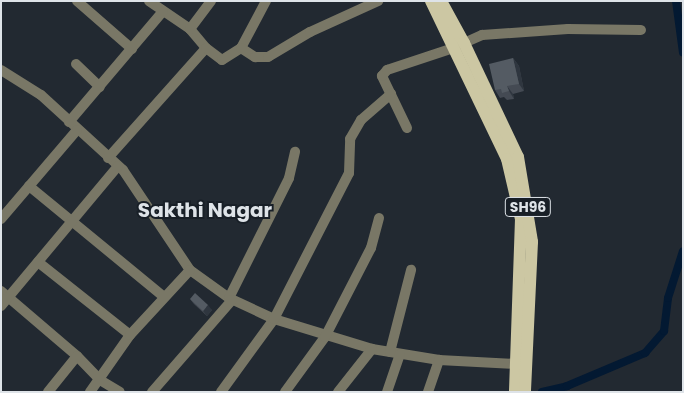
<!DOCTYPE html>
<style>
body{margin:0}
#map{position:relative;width:684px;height:393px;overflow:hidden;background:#222931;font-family:Poppins,sans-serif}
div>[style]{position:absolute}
.canal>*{height:8px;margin:-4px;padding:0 4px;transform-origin:4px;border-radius:4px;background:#031932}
.minor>*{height:10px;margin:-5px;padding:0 5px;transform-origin:5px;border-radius:5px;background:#797766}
.major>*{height:12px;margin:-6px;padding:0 6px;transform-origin:6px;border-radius:6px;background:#ccc7a3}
.wall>*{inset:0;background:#444a53}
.shaded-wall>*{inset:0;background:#2f363f}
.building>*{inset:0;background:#545b63}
span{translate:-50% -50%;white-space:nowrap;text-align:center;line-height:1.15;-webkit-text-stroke:4px #181f27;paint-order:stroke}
.shield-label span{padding:1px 4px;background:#181f27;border:1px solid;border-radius:4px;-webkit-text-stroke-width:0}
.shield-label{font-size:14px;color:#dee3e8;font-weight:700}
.district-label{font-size:20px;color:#dee3e8;font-weight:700}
.frame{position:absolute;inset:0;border:2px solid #dee3e8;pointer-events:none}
</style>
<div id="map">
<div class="canal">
<i style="left:676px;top:1px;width:52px;rotate:82.3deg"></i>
<i style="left:542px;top:392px;width:26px;rotate:-13deg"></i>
<i style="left:567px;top:386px;width:85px;rotate:-22.9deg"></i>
<i style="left:645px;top:353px;width:29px;rotate:-49deg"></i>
<i style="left:664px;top:331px;width:33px;rotate:-83deg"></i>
<i style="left:668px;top:298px;width:49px;rotate:-72.3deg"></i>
</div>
<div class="minor">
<i style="left:77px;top:1px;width:73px;rotate:41.1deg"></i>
<i style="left:149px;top:1px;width:50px;rotate:34.3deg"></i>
<i style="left:190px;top:29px;width:25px;rotate:50deg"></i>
<i style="left:190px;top:29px;width:35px;rotate:-53deg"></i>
<i style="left:464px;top:43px;width:20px;rotate:-24deg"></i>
<i style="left:482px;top:35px;width:86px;rotate:-4deg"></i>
<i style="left:568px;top:29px;width:73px;rotate:0.8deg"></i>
<i style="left:241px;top:48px;width:53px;rotate:-62deg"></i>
<i style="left:76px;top:64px;width:33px;rotate:44deg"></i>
<i style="left:1px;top:70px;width:47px;rotate:32deg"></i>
<i style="left:41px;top:95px;width:111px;rotate:42.4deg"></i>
<i style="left:123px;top:170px;width:120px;rotate:56.2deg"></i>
<i style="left:190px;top:270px;width:48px;rotate:35.7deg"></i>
<i style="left:229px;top:298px;width:50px;rotate:25deg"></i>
<i style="left:274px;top:319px;width:102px;rotate:17deg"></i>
<i style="left:372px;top:349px;width:68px;rotate:9.3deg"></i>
<i style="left:439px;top:360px;width:77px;rotate:3deg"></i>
<i style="left:69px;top:122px;width:145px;rotate:-49.7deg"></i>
<i style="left:407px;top:128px;width:58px;rotate:-115.7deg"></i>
<i style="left:382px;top:76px;width:8px;rotate:-50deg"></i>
<i style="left:387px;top:70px;width:70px;rotate:-18.4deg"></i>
<i style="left:108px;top:158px;width:147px;rotate:-48.3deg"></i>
<i style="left:206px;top:48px;width:20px;rotate:37deg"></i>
<i style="left:222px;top:60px;width:22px;rotate:-32deg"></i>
<i style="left:241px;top:48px;width:17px;rotate:33deg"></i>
<i style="left:255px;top:57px;width:13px"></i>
<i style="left:268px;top:57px;width:49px;rotate:-30.8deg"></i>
<i style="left:310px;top:32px;width:75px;rotate:-24.5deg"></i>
<i style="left:29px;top:186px;width:173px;rotate:39.4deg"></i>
<i style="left:1px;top:219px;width:117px;rotate:-49.5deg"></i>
<i style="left:38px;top:262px;width:117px;rotate:38.4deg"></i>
<i style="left:1px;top:291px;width:100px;rotate:40.5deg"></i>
<i style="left:77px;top:356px;width:33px;rotate:46deg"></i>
<i style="left:100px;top:380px;width:23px;rotate:31deg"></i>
<i style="left:229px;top:298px;width:134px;rotate:-63.4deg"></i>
<i style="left:289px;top:178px;width:27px;rotate:-77deg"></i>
<i style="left:1px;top:306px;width:182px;rotate:-50.1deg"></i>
<i style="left:390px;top:352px;width:85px;rotate:-75.6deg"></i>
<i style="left:48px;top:392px;width:46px;rotate:-51.1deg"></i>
<i style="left:90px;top:392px;width:70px;rotate:-54.9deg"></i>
<i style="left:130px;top:335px;width:88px;rotate:-47.3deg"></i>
<i style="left:152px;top:392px;width:122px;rotate:-49deg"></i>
<i style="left:221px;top:392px;width:90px;rotate:-54deg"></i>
<i style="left:274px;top:319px;width:164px;rotate:-62.8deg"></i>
<i style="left:349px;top:173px;width:34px;rotate:-88deg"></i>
<i style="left:350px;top:139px;width:22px;rotate:-60deg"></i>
<i style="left:361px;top:120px;width:40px;rotate:-41deg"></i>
<i style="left:285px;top:392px;width:68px;rotate:-54deg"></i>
<i style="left:325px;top:337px;width:100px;rotate:-62.7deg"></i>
<i style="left:371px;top:248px;width:31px;rotate:-75deg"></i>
<i style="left:338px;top:392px;width:55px;rotate:-51.7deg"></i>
<i style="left:387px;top:392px;width:40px;rotate:-71.1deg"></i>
<i style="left:428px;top:392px;width:34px;rotate:-71deg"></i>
</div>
<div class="major">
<i style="left:431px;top:1px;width:175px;rotate:64.3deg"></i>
<i style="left:507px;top:159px;width:62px;rotate:76.9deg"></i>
<i style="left:521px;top:219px;width:173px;rotate:92deg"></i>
<i style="left:441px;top:1px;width:48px;rotate:61.3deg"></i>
<i style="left:464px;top:43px;width:126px;rotate:64.7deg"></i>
<i style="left:518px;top:157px;width:86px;rotate:80.6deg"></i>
<i style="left:532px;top:242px;width:150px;rotate:92.7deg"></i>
</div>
<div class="wall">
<i style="clip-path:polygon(513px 58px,519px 66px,524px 91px,513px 94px,514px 99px,507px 100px,504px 97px,500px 98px,495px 90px)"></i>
<i style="clip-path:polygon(190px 299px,212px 310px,207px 316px,194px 304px)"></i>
</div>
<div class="shaded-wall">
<i style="clip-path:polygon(513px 58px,519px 66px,524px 91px,519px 84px)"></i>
<i style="clip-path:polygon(507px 86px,513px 94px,514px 99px,509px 91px)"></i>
<i style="clip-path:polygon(208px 305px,212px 310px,207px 316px,203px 311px)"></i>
</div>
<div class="building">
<i style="clip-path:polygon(513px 58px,519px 84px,507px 86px,509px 91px,502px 93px,501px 89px,495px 90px,489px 64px)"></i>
<i style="clip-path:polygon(195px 293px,208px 305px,203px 311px,190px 299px)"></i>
</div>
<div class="shield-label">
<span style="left:528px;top:207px">SH96</span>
</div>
<div class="district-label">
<span style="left:205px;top:210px">Sakthi Nagar</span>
</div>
<div class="frame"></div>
</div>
